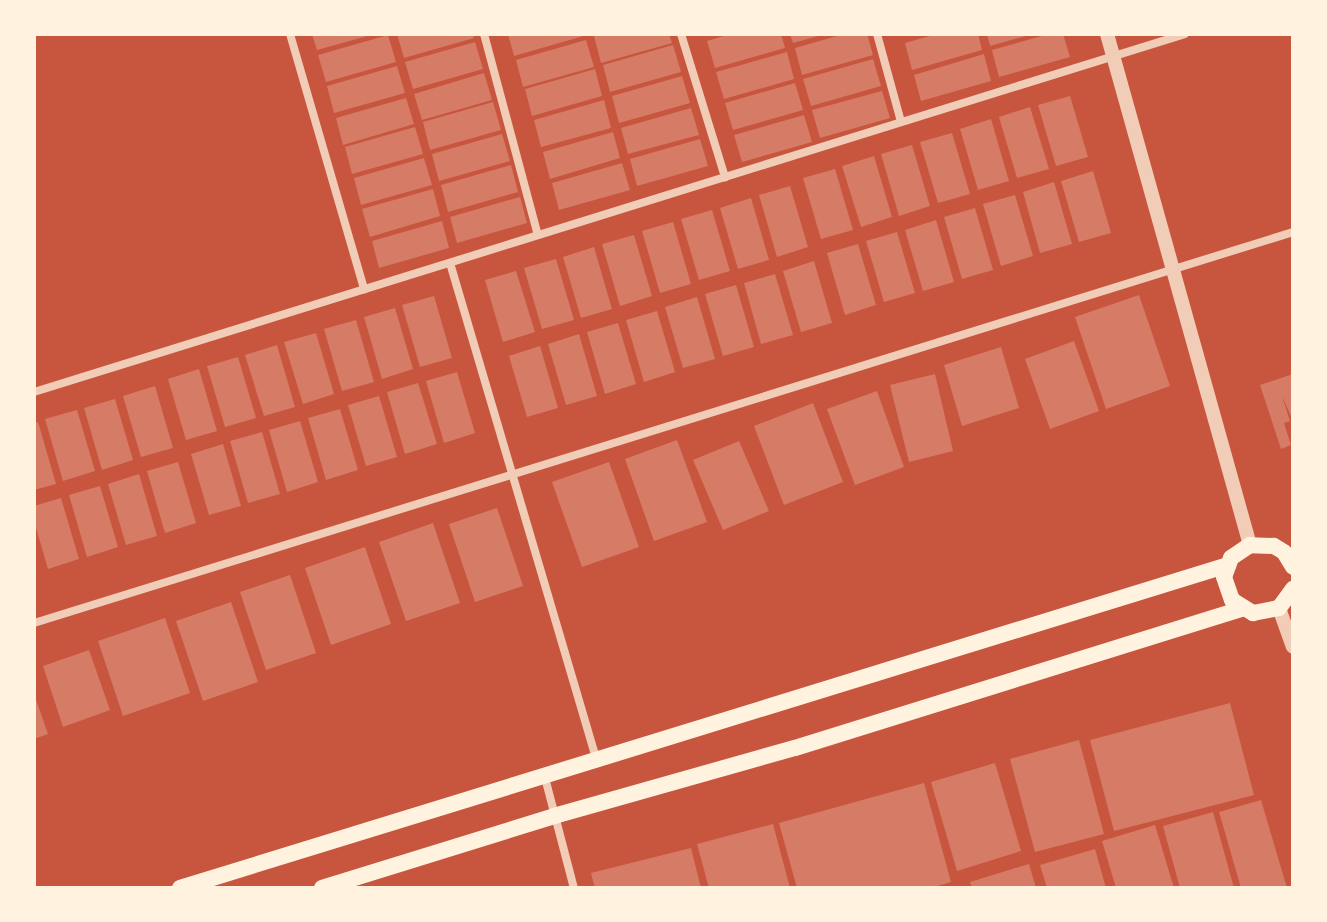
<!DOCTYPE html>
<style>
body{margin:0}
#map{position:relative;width:1327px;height:922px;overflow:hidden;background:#c8553d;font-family:Roboto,sans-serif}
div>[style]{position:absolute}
.building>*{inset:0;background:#d67c66}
.minor>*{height:8px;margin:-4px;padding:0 4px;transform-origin:4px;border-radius:4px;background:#f1ccb7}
.tertiary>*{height:14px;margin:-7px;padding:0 7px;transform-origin:7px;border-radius:7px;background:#f1ccb7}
.secondary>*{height:16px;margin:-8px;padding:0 8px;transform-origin:8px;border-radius:8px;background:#fff3e0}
span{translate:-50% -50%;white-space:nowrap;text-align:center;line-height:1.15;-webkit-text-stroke:6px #fff3e0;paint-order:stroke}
.frame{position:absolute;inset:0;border:36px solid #fff3e0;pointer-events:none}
</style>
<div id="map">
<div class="building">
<i style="clip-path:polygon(312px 34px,371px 34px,371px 35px,317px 50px)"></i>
<i style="clip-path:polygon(397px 34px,473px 34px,474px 38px,404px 58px)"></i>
<i style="clip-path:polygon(508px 34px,587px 34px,587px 35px,514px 56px)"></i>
<i style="clip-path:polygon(599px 34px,669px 34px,672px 43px,601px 63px,594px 36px)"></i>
<i style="clip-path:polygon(730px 34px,781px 34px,785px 48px,715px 68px,707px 41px)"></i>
<i style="clip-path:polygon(790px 34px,822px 34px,822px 35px,793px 43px)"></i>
<i style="clip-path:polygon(844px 34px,867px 34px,873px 55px,802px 75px,795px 48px)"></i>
<i style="clip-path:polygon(937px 34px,978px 34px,982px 50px,912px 70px,905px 43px)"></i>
<i style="clip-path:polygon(987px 34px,1029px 34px,1029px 35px,990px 46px)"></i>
<i style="clip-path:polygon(1049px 34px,1063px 34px,1070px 57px,999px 77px,992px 50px)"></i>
<i style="clip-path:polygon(388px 35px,396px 62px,326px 82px,318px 55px)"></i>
<i style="clip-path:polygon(586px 40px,594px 67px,523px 87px,516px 60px)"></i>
<i style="clip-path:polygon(475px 42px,483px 69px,413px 89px,405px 62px)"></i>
<i style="clip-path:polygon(673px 45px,681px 72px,610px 92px,603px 65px)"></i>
<i style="clip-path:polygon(787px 52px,794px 79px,724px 99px,716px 72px)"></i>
<i style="clip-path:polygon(984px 54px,991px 81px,921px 101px,914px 75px)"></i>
<i style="clip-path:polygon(873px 59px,881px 86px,811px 106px,803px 79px)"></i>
<i style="clip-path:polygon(397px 66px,405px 93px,334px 113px,327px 86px)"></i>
<i style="clip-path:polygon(595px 69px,602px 96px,532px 116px,525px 89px)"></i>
<i style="clip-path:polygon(484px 73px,492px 100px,422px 120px,414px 94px)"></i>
<i style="clip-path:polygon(682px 76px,690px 103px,619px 123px,612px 96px)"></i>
<i style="clip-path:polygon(795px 83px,803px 110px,733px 130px,725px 103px)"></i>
<i style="clip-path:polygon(882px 91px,890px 118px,820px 138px,812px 110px)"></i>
<i style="clip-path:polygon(1070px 96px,1088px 157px,1056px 166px,1038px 105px)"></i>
<i style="clip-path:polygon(406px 98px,414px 124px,343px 145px,336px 118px)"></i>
<i style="clip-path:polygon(604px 100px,611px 128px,541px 147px,534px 120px)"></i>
<i style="clip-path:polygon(493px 102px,501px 130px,430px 150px,423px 122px)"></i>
<i style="clip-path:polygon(1030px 107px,1049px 169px,1017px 178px,999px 117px)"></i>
<i style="clip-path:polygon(691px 108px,699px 135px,628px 154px,621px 128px)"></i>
<i style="clip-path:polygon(804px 115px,812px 142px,742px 162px,734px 135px)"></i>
<i style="clip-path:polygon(991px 119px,1009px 181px,978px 190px,960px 129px)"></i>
<i style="clip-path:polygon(415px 127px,423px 154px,352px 174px,345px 147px)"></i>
<i style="clip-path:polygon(613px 132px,620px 158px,550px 179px,543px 152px)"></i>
<i style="clip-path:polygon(952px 133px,970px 194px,938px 203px,920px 142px)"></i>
<i style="clip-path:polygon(502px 134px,510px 161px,439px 181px,432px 154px)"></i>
<i style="clip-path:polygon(700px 139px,708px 166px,637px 186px,630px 159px)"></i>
<i style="clip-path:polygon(912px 145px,930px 206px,899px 216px,881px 154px)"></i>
<i style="clip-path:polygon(874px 156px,892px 217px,861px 227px,842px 166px)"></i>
<i style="clip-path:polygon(424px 158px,432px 185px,361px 205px,354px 178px)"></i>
<i style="clip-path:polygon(622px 163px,630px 190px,559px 210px,552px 183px)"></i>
<i style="clip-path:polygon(511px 165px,518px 192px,448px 212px,441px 185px)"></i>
<i style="clip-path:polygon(835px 169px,853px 230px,821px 239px,803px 178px)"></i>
<i style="clip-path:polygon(1093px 171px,1111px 233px,1079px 242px,1061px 181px)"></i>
<i style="clip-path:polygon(1054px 182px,1072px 244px,1040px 253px,1023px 192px)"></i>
<i style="clip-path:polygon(790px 186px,808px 247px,777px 257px,759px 195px)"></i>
<i style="clip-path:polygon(433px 189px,440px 216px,370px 237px,362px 209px)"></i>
<i style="clip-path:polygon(1015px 195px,1033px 256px,1001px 266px,983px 204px)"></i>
<i style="clip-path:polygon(520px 197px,527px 223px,457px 243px,450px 217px)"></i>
<i style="clip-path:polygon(751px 198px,769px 260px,738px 269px,720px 208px)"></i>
<i style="clip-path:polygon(975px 208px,993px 270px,962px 279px,944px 217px)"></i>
<i style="clip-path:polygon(712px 210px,730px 271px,699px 280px,681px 219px)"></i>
<i style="clip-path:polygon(936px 220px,954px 282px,923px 291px,905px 230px)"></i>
<i style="clip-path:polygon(442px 221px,449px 248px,379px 268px,372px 241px)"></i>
<i style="clip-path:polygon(673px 222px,691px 284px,660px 293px,642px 231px)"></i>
<i style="clip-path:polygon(897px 232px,915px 293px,884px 302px,866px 241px)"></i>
<i style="clip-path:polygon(634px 235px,652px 296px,620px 306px,602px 244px)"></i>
<i style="clip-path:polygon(858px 244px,876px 305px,845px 315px,827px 253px)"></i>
<i style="clip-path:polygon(594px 247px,612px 309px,581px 318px,563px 257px)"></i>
<i style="clip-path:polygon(556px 259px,574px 320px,542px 329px,524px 268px)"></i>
<i style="clip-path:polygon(814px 261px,832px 323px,801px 332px,783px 271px)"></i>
<i style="clip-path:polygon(516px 271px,535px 332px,503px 342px,485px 280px)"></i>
<i style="clip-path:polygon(775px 274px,793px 335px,761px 344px,744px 283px)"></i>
<i style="clip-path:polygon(736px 285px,754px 347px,723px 356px,705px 294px)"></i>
<i style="clip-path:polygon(1139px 295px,1170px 386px,1106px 409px,1075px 317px)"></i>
<i style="clip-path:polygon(434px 296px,452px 358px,420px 367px,402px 305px)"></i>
<i style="clip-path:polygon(697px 297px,715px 359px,683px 368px,665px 307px)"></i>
<i style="clip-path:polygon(395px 308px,413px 369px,382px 379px,364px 317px)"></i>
<i style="clip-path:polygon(657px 311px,675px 372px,644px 382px,626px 320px)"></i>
<i style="clip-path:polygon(356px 320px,374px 382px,342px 391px,324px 329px)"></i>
<i style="clip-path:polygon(618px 323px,636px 384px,605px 394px,587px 332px)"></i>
<i style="clip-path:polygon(316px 333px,334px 394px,303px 404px,284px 342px)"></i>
<i style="clip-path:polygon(579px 334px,597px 396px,566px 405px,548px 344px)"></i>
<i style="clip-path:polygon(1074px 341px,1099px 411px,1050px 429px,1025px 359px)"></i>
<i style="clip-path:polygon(277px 345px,295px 407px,264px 416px,245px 355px)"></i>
<i style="clip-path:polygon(540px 346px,558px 408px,527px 417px,509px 356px)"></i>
<i style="clip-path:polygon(1001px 347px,1019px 408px,962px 426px,944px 365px)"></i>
<i style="clip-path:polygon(238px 357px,256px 418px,225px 427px,207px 366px)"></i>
<i style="clip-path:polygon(199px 369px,217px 431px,186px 440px,168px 379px)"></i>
<i style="clip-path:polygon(457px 372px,475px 433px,444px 443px,426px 381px)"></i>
<i style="clip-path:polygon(935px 374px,953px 451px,909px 462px,890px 385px)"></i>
<i style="clip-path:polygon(1293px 374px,1293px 421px,1282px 396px,1290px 421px,1284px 423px,1291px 445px,1281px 449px,1260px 385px)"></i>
<i style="clip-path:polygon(418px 383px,437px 444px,405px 454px,387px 392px)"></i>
<i style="clip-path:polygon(155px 386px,173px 448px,141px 457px,123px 396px)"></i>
<i style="clip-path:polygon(877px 391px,904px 467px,855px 485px,827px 409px)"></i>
<i style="clip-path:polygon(379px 396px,397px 457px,366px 466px,348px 405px)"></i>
<i style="clip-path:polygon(115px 399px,133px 460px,102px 470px,84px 408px)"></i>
<i style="clip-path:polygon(813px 403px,843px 482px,784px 505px,754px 426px)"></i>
<i style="clip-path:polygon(340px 409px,358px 470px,326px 480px,308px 418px)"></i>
<i style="clip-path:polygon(77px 410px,95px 471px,63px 481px,45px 419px)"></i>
<i style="clip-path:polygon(300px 421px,318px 482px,287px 492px,269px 430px)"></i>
<i style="clip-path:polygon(38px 422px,56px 484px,34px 490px,34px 423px)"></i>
<i style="clip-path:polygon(262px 432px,280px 494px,248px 503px,230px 441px)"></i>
<i style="clip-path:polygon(677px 440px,707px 522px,654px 541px,625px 459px)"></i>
<i style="clip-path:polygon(739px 441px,769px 511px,723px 530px,693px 460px)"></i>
<i style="clip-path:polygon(223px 444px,241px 506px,209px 515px,191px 454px)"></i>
<i style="clip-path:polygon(178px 462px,196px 523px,165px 533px,147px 471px)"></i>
<i style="clip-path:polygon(609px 462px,639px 547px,582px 567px,552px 482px)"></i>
<i style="clip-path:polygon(139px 474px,157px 536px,126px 545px,108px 484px)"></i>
<i style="clip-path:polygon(100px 486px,118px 547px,87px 557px,69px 495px)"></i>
<i style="clip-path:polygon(61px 498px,79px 559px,48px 569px,34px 521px,34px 506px)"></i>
<i style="clip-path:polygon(497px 508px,523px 586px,475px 602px,449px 524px)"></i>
<i style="clip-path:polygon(433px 523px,460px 603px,406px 621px,379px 542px)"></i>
<i style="clip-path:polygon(365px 547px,391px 624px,331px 645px,305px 568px)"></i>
<i style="clip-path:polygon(290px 575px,316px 653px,266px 670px,240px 592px)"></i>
<i style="clip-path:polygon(231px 602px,258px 682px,203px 701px,176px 621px)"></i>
<i style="clip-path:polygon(165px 618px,190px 693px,123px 716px,98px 641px)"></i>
<i style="clip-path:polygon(89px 650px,110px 710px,63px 727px,43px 666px)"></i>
<i style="clip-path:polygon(34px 694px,48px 734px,34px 739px)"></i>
<i style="clip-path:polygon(1230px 703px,1254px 795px,1114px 831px,1090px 740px)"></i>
<i style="clip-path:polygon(1079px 740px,1104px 834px,1035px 852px,1010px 759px)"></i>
<i style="clip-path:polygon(995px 763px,1021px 851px,957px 871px,931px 782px)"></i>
<i style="clip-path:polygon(924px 783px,951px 882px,931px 888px,797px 888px,779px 823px)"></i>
<i style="clip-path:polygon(1261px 800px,1287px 888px,1241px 888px,1219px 812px)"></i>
<i style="clip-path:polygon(1213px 812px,1234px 888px,1180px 888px,1163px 826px)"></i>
<i style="clip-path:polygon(773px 824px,790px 888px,709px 888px,697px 844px)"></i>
<i style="clip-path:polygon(1155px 825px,1174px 888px,1116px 888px,1102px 841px)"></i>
<i style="clip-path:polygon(691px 848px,701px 888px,595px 888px,591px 873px)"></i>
<i style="clip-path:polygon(1095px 849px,1106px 888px,1047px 888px,1040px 865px)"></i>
<i style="clip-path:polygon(1029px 864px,1036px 888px,972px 888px,970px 882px)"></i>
</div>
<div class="minor">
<i style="left:290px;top:34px;width:266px;rotate:73.8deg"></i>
<i style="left:484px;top:34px;width:208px;rotate:75deg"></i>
<i style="left:681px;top:34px;width:150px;rotate:72.9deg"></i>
<i style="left:877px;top:34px;width:91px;rotate:74.7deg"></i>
<i style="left:450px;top:263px;width:516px;rotate:73.57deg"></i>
<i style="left:34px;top:392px;width:1205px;rotate:-17.28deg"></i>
<i style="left:34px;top:623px;width:1318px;rotate:-17.25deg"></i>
<i style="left:544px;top:774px;width:118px;rotate:75.3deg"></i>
</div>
<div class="tertiary">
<i style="left:1107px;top:34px;width:531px;rotate:74.37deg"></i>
<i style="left:1279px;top:608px;width:41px;rotate:70.3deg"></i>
</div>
<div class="secondary">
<i style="left:1293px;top:567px;width:17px;rotate:-121deg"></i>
<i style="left:1284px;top:552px;width:12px;rotate:-149deg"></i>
<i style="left:1274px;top:546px;width:24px;rotate:-178deg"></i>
<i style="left:1250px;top:545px;width:23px;rotate:146deg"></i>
<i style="left:1231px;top:558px;width:20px;rotate:110deg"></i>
<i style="left:1224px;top:577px;width:24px;rotate:71deg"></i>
<i style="left:1232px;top:600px;width:25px;rotate:32deg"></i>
<i style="left:1253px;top:613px;width:26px;rotate:-11deg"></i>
<i style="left:1279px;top:608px;width:24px;rotate:-54deg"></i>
<i style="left:180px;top:888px;width:1097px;rotate:-17.13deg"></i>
<i style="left:322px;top:888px;width:243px;rotate:-17.2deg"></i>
<i style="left:554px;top:816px;width:250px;rotate:-15.8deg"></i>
<i style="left:795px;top:748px;width:467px;rotate:-17.3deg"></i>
</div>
<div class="frame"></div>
</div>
